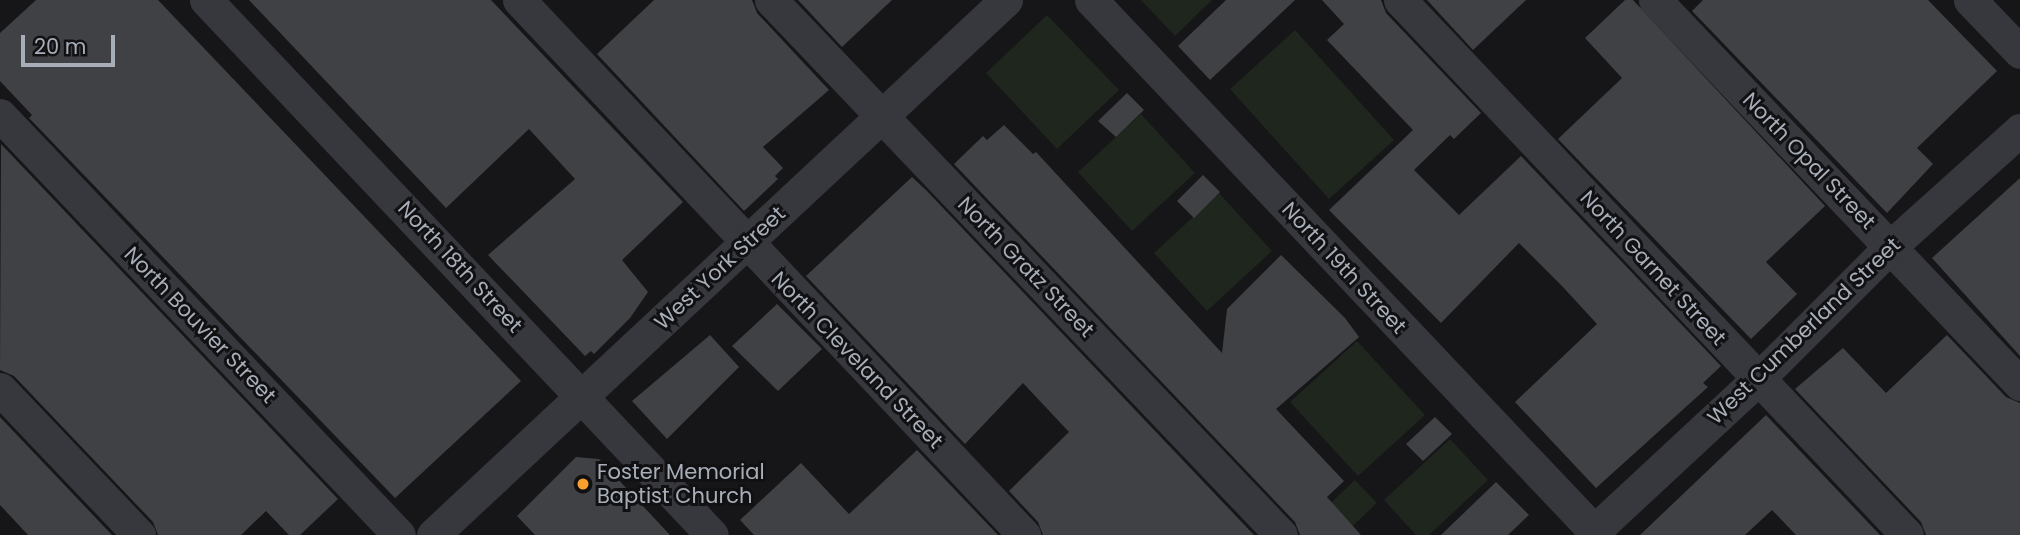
<!DOCTYPE html>
<style>
body{margin:0}
#map{position:relative;width:2020px;height:535px;overflow:hidden;background:#161618;font-family:Poppins,sans-serif}
div>[style]{position:absolute}
.green>*{inset:0;background:#1e261e}
.building>*{inset:0;background:#404145}
.minor>*{height:33px;margin:-16.5px;padding:0 16.5px;transform-origin:16.5px;border-radius:16.5px;background:#37383d}
.dots>*{width:19px;height:19px;translate:-50% -50%;box-sizing:border-box;border:4px solid #111113;border-radius:50%}
span{translate:-50% -50%;white-space:nowrap;text-align:center;line-height:1.15;-webkit-text-stroke:6px #111113;paint-order:stroke}
.street-label{font-size:21px;color:#a7aeb8}
.poi-label{font-size:21px;color:#a7aeb8}
.left{translate:0 -50%;text-align:left}
.scale{position:absolute;left:21px;top:35px;width:94px;height:32px;box-sizing:border-box;border:4px solid #a7aeb8;border-top:0;padding-left:9px;font-size:21px;line-height:24px;white-space:nowrap;color:#a7aeb8;-webkit-text-stroke:5px #111113;paint-order:stroke}
</style>
<div id="map">
<div class="green">
<i style="clip-path:polygon(1141px 0,1212px 0,1175px 36px)"></i>
<i style="clip-path:polygon(1047px 15px,1119px 90px,1057px 149px,986px 73px)"></i>
<i style="clip-path:polygon(1295px 30px,1394px 140px,1329px 199px,1230px 89px)"></i>
<i style="clip-path:polygon(1141px 114px,1195px 173px,1132px 231px,1078px 172px)"></i>
<i style="clip-path:polygon(1219px 193px,1272px 251px,1207px 311px,1154px 253px)"></i>
<i style="clip-path:polygon(1357px 341px,1425px 415px,1358px 476px,1290px 402px)"></i>
<i style="clip-path:polygon(1450px 439px,1488px 480px,1429px 535px,1416px 535px,1384px 500px)"></i>
<i style="clip-path:polygon(1355px 480px,1377px 503px,1343px 535px,1306px 526px)"></i>
</div>
<div class="building">
<i style="clip-path:polygon(36px 0,158px 0,521px 381px,395px 498px,29px 118px,32px 115px,0 81px,0 33px)"></i>
<i style="clip-path:polygon(249px 0,491px 0,683px 202px,622px 260px,648px 292px,630px 318px,594px 354px,591px 351px,585px 356px,488px 255px,575px 179px,529px 129px,446px 208px)"></i>
<i style="clip-path:polygon(654px 0,752px 0,757px 13px,829px 90px,763px 147px,783px 168px,775px 176px,778px 179px,744px 211px,597px 54px)"></i>
<i style="clip-path:polygon(798px 0,892px 0,842px 47px)"></i>
<i style="clip-path:polygon(1226px 0,1295px 0,1210px 80px,1178px 46px)"></i>
<i style="clip-path:polygon(1322px 0,1381px 0,1386px 13px,1481px 113px,1454px 139px,1450px 135px,1414px 170px,1459px 215px,1521px 156px,1721px 366px,1703px 383px,1708px 387px,1596px 488px,1515px 402px,1597px 324px,1562px 286px,1519px 243px,1441px 323px,1329px 210px,1413px 130px,1327px 40px,1344px 24px)"></i>
<i style="clip-path:polygon(1427px 0,1526px 0,1473px 50px)"></i>
<i style="clip-path:polygon(1625px 0,1633px 0,1825px 206px,1766px 262px,1797px 294px,1751px 339px,1558px 139px,1622px 78px,1585px 38px)"></i>
<i style="clip-path:polygon(1703px 0,1928px 0,1997px 71px,1917px 148px,1933px 164px,1887px 213px,1692px 11px)"></i>
<i style="clip-path:polygon(1127px 93px,1144px 110px,1116px 137px,1098px 121px)"></i>
<i style="clip-path:polygon(1004px 125px,1033px 154px,1036px 152px,1222px 353px,1227px 309px,1281px 255px,1345px 318px,1359px 337px,1276px 409px,1344px 481px,1327px 497px,1361px 535px,1300px 535px,1295px 522px,954px 164px,983px 136px,987px 140px)"></i>
<i style="clip-path:polygon(1px 144px,338px 499px,300px 535px,289px 535px,266px 511px,241px 535px,158px 535px,153px 522px,14px 376px,0 370px)"></i>
<i style="clip-path:polygon(1203px 175px,1220px 192px,1194px 218px,1177px 201px)"></i>
<i style="clip-path:polygon(912px 177px,926px 190px,1254px 535px,1043px 535px,1038px 522px,1009px 491px,1069px 432px,1023px 383px,965px 444px,806px 276px)"></i>
<i style="clip-path:polygon(2020px 178px,2020px 356px,1932px 258px)"></i>
<i style="clip-path:polygon(777px 304px,822px 349px,778px 391px,732px 346px)"></i>
<i style="clip-path:polygon(710px 335px,739px 367px,667px 439px,632px 401px)"></i>
<i style="clip-path:polygon(1947px 335px,2006px 397px,2020px 403px,2020px 535px,1926px 535px,1921px 522px,1795px 389px,1843px 348px,1886px 393px)"></i>
<i style="clip-path:polygon(1766px 415px,1880px 535px,1796px 535px,1772px 510px,1745px 535px,1640px 535px)"></i>
<i style="clip-path:polygon(0 417px,112px 535px,28px 535px,0 505px)"></i>
<i style="clip-path:polygon(1435px 417px,1452px 434px,1423px 461px,1406px 444px)"></i>
<i style="clip-path:polygon(917px 450px,998px 535px,754px 535px,740px 520px,801px 463px,849px 514px)"></i>
<i style="clip-path:polygon(576px 457px,599px 459px,670px 535px,535px 535px,517px 516px)"></i>
<i style="clip-path:polygon(1496px 482px,1529px 515px,1508px 535px,1441px 535px)"></i>
</div>
<div class="minor">
<i style="left:206px;top:0;width:736px;rotate:46.6deg"></i>
<i style="left:519px;top:0;width:736px;rotate:46.65deg"></i>
<i style="left:771px;top:0;width:739px;rotate:46.37deg"></i>
<i style="left:1091px;top:0;width:737px;rotate:46.54deg"></i>
<i style="left:1400px;top:0;width:737px;rotate:46.54deg"></i>
<i style="left:1655px;top:0;width:530px;rotate:46.45deg"></i>
<i style="left:1970px;top:0;width:72px;rotate:46.1deg"></i>
<i style="left:0;top:115px;width:579px;rotate:46.47deg"></i>
<i style="left:0;top:389px;width:202px;rotate:46.4deg"></i>
<i style="left:433px;top:535px;width:784px;rotate:-43.04deg"></i>
<i style="left:1590px;top:535px;width:229px;rotate:-42.9deg"></i>
<i style="left:1758px;top:379px;width:187px;rotate:-45deg"></i>
<i style="left:1890px;top:247px;width:175px;rotate:-42deg"></i>
</div>
<div class="dots">
<i style="left:583px;top:484px;background:#f89f2e"></i>
</div>
<div class="street-label">
<span style="left:1809px;top:161px;rotate:46deg">North Opal Street</span>
<span style="left:460px;top:267px;rotate:47deg">North 18th Street</span>
<span style="left:1026px;top:267px;rotate:46deg">North Gratz Street</span>
<span style="left:720px;top:268px;rotate:-43deg">West York Street</span>
<span style="left:1344px;top:268px;rotate:47deg">North 19th Street</span>
<span style="left:1653px;top:268px;rotate:47deg">North Garnet Street</span>
<span style="left:200px;top:325px;rotate:46deg">North Bouvier Street</span>
<span style="left:1804px;top:331px;rotate:-44deg">West Cumberland Street</span>
<span style="left:857px;top:360px;rotate:46deg">North Cleveland Street</span>
</div>
<div class="poi-label">
<span class="left" style="left:597px;top:484px">Foster Memorial<br>Baptist Church</span>
</div>
<div class="scale">20 m</div>
</div>
